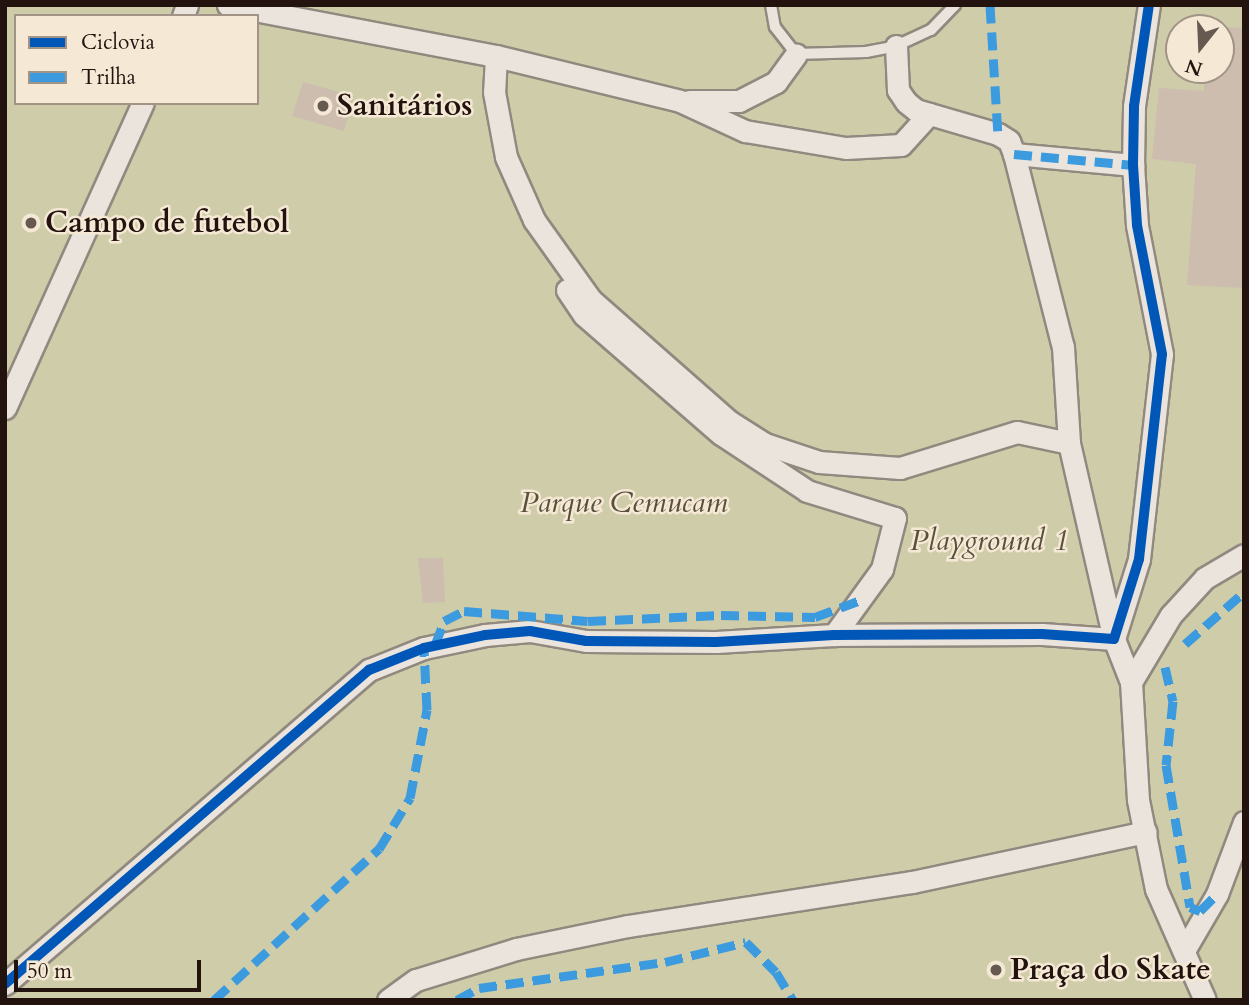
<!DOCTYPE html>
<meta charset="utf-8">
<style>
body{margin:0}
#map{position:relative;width:1249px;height:1005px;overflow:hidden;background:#e5dac9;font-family:Cardo,serif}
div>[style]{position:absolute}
.green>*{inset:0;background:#cfcca9}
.building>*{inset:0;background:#ccbdae}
.roads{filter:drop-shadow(2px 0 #91897f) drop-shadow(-2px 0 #91897f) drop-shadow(0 2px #91897f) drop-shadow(0 -2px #91897f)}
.lane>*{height:10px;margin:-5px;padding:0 5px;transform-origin:5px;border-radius:5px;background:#eae4dc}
.street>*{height:21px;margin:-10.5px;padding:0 10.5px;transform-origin:10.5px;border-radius:10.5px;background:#eae4dc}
.quiet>*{height:9px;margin-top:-4.5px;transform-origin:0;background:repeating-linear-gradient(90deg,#3c9ade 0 18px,transparent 0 27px)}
.cycleway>*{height:10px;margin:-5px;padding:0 5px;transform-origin:5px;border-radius:5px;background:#0057b8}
.dots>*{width:19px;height:19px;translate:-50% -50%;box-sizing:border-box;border:4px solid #f5e9d5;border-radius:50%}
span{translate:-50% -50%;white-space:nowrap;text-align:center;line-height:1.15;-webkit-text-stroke:5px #f5e9d5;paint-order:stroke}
.poi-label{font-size:30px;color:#22130e;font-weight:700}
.left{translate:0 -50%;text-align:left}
.park-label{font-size:30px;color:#58503b;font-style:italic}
.frame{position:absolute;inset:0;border:7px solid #22130e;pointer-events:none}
.legend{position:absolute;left:14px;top:14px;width:245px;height:91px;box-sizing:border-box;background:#f5e9d5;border:2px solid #a19385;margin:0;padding:9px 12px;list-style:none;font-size:21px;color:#22130e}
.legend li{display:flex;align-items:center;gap:14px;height:35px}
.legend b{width:35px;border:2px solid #a19385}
.north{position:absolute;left:1165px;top:14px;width:70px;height:70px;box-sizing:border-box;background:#f5e9d5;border:2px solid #a19385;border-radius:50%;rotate:198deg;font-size:19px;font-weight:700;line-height:28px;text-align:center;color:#22130e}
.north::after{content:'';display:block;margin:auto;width:24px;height:32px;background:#66594f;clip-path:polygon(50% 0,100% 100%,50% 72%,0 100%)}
.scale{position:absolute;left:14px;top:960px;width:187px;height:32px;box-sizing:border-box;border:4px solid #22130e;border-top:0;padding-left:9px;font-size:21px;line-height:24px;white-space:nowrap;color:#22130e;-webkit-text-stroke:5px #f5e9d5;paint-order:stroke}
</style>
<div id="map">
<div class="green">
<i style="clip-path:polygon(evenodd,5px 5px,1244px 5px,1244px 1000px,5px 1000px,5px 5px,16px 16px,257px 16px,257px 103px,16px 103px,16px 16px,5px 5px,1179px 28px,1221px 28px,1221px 70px,1179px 70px,1179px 28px)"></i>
</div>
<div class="building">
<i style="clip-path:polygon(1221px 27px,1244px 28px,1244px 288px,1187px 285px,1196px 164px,1152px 159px,1159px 88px,1204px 91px,1205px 70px,1221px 70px)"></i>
<i style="clip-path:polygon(303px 82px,354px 96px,344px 131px,292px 116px)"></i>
<i style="clip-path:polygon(418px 558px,443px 558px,445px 602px,423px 603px)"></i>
</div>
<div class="roads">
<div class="lane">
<i style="left:771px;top:5px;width:22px;rotate:80deg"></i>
<i style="left:775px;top:27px;width:34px;rotate:52deg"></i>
<i style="left:796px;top:54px;width:70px;rotate:-1.6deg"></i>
<i style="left:866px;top:52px;width:31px;rotate:-11deg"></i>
<i style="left:896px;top:46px;width:38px;rotate:-25deg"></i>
<i style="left:931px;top:30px;width:35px;rotate:-46deg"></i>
</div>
<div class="street">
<i style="left:228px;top:5px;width:273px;rotate:10.8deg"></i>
<i style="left:496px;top:56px;width:189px;rotate:13.7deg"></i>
<i style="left:680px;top:101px;width:72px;rotate:24.8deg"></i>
<i style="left:745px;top:131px;width:102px;rotate:9.6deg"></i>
<i style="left:846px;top:148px;width:55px;rotate:-3.1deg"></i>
<i style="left:901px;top:145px;width:42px;rotate:-47.9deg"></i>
<i style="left:183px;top:16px;width:12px;rotate:-70deg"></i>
<i style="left:896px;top:46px;width:44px;rotate:87.4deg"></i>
<i style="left:898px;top:90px;width:14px;rotate:56deg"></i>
<i style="left:906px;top:102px;width:13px;rotate:39deg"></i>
<i style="left:916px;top:110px;width:85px;rotate:16.3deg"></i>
<i style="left:998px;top:134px;width:13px;rotate:32deg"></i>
<i style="left:1009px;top:141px;width:14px;rotate:69deg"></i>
<i style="left:1014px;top:154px;width:199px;rotate:75.8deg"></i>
<i style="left:1063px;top:347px;width:96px;rotate:86.4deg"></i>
<i style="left:1069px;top:443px;width:201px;rotate:77.1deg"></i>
<i style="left:1114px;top:639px;width:46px;rotate:68.4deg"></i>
<i style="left:1131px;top:682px;width:118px;rotate:86.6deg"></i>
<i style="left:1138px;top:800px;width:91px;rotate:78.6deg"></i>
<i style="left:1156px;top:889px;width:121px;rotate:66.2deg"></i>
<i style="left:496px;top:56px;width:36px;rotate:93deg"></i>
<i style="left:494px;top:92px;width:66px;rotate:79.5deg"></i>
<i style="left:506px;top:157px;width:69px;rotate:66deg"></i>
<i style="left:534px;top:220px;width:98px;rotate:54.5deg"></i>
<i style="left:591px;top:300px;width:185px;rotate:41.3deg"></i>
<i style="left:730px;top:422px;width:41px;rotate:32.2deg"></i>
<i style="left:765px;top:444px;width:57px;rotate:18.4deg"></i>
<i style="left:819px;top:462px;width:81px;rotate:4.2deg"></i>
<i style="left:900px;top:468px;width:122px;rotate:-17.1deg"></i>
<i style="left:1017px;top:432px;width:53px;rotate:11.9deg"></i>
<i style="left:689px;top:101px;width:50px"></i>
<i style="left:739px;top:101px;width:42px;rotate:-27.2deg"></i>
<i style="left:776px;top:82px;width:34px;rotate:-54deg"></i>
<i style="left:1014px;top:154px;width:120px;rotate:5.3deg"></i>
<i style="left:567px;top:290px;width:30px;rotate:56deg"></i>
<i style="left:584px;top:315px;width:181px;rotate:41deg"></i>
<i style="left:721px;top:434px;width:103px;rotate:33.5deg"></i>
<i style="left:807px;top:491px;width:92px;rotate:17.1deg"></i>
<i style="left:895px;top:518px;width:53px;rotate:104.3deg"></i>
<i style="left:882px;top:569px;width:82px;rotate:126deg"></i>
<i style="left:5px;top:408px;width:335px;rotate:-65.7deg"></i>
<i style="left:1131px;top:682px;width:78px;rotate:-59.2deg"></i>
<i style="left:1171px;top:615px;width:50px;rotate:-47.4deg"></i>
<i style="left:1205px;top:578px;width:45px;rotate:-30.5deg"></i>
<i style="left:1185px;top:949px;width:64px;rotate:-59.8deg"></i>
<i style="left:1217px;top:894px;width:77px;rotate:-69.4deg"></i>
<i style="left:5px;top:984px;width:481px;rotate:-40.8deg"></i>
<i style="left:369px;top:670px;width:59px;rotate:-21.8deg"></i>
<i style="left:424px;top:648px;width:62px;rotate:-12deg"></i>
<i style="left:485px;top:635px;width:45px;rotate:-5.1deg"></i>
<i style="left:530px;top:631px;width:57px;rotate:10.1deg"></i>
<i style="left:586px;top:641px;width:130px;rotate:0.4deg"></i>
<i style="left:716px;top:642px;width:118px;rotate:-3.4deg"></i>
<i style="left:834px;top:635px;width:208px;rotate:-0.3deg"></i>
<i style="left:1042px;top:634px;width:72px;rotate:4deg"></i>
<i style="left:1114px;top:639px;width:84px;rotate:-72.6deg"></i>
<i style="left:1139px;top:559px;width:206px;rotate:-83.6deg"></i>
<i style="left:1162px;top:354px;width:131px;rotate:-101deg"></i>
<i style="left:1137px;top:225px;width:60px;rotate:-93.8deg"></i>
<i style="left:1133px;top:165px;width:59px;rotate:-89deg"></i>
<i style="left:1134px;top:106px;width:102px;rotate:-81.6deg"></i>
<i style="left:388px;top:1000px;width:34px;rotate:-36deg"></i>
<i style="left:416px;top:980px;width:105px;rotate:-17.2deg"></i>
<i style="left:516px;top:949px;width:114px;rotate:-11.6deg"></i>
<i style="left:628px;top:926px;width:287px;rotate:-8.8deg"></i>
<i style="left:912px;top:882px;width:239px;rotate:-12.1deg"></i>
</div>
</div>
<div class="quiet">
<i style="left:990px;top:5px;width:129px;rotate:86.5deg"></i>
<i style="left:1014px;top:154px;width:120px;rotate:5.3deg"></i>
<i style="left:1185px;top:644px;width:79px;rotate:-41.4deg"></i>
<i style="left:435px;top:645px;width:26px;rotate:-69deg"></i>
<i style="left:444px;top:621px;width:22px;rotate:-27deg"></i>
<i style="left:464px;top:611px;width:124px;rotate:4.6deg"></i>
<i style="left:588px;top:621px;width:133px;rotate:-2.6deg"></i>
<i style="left:721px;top:615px;width:94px;rotate:1.2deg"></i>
<i style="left:815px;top:617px;width:46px;rotate:-20.4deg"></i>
<i style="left:1165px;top:667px;width:35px;rotate:77deg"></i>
<i style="left:1173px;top:701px;width:64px;rotate:96.2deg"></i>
<i style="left:1166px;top:765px;width:144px;rotate:80.4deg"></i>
<i style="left:1190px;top:907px;width:11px;rotate:22deg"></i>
<i style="left:1200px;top:911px;width:24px;rotate:-45deg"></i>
<i style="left:214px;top:1000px;width:224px;rotate:-42.5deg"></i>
<i style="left:379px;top:849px;width:60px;rotate:-58.7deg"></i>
<i style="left:410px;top:798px;width:90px;rotate:-79.1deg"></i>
<i style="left:427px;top:710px;width:62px;rotate:-92.8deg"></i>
<i style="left:457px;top:1000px;width:25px;rotate:-29deg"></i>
<i style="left:479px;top:988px;width:188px;rotate:-8deg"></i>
<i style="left:665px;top:962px;width:83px;rotate:-13.9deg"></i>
<i style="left:746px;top:942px;width:42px;rotate:45deg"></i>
<i style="left:776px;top:972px;width:33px;rotate:59deg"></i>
</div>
<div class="cycleway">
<i style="left:5px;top:984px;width:481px;rotate:-40.8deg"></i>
<i style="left:369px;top:670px;width:59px;rotate:-21.8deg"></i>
<i style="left:424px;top:648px;width:62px;rotate:-12deg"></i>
<i style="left:485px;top:635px;width:45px;rotate:-5.1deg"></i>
<i style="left:530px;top:631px;width:57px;rotate:10.1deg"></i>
<i style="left:586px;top:641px;width:130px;rotate:0.4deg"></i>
<i style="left:716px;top:642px;width:118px;rotate:-3.4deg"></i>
<i style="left:834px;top:635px;width:208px;rotate:-0.3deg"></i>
<i style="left:1042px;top:634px;width:72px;rotate:4deg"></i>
<i style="left:1114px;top:639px;width:84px;rotate:-72.6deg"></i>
<i style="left:1139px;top:559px;width:206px;rotate:-83.6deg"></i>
<i style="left:1162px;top:354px;width:131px;rotate:-101deg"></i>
<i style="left:1137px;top:225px;width:60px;rotate:-93.8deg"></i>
<i style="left:1133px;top:165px;width:59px;rotate:-89deg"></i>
<i style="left:1134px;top:106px;width:102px;rotate:-81.6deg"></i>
</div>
<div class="dots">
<i style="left:323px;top:106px;background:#66594f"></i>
<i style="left:31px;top:223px;background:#66594f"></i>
<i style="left:996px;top:970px;background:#66594f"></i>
</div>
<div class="poi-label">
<span class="left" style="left:337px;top:106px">Sanitários</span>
<span class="left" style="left:45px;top:223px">Campo de futebol</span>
<span class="left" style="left:1010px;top:970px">Praça do Skate</span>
</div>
<div class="park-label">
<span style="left:624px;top:503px">Parque Cemucam</span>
<span style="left:989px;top:541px">Playground 1</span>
</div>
<div class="frame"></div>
<ul class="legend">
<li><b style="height:9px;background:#0057b8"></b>Ciclovia</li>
<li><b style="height:9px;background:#3c9ade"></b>Trilha</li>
</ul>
<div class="north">N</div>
<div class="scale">50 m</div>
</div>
